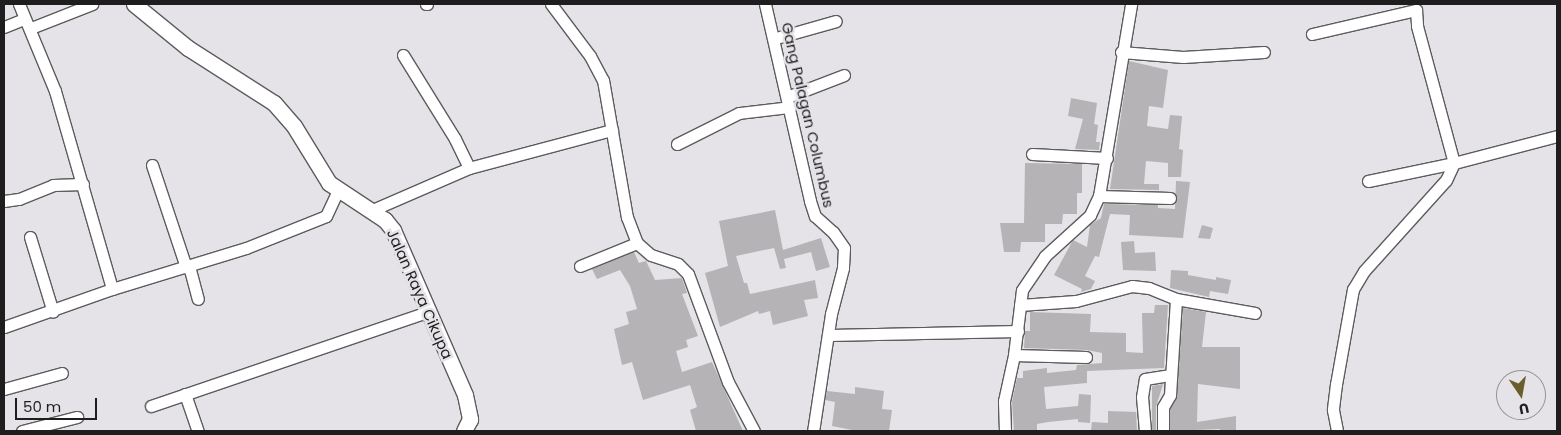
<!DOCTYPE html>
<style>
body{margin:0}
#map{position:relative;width:1561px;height:435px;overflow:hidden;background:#e5e3e7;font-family:Poppins,sans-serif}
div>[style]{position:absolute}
.building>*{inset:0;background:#b5b3b6}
.roads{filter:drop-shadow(1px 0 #5d5b5e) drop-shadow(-1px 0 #5d5b5e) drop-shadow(0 1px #5d5b5e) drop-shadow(0 -1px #5d5b5e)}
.minor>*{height:11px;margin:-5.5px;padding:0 5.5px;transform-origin:5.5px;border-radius:5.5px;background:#fff}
.major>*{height:15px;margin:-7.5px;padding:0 7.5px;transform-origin:7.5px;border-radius:7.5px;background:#fff}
span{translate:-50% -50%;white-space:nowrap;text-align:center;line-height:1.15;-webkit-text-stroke:5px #e5e3e7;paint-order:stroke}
.street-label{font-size:15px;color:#1e1e1f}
.frame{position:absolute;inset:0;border:5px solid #1e1e1f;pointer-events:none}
.north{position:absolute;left:1496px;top:370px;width:50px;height:50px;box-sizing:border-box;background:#e5e3e7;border:1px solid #959497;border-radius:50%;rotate:168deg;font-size:14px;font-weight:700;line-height:20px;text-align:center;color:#1e1e1f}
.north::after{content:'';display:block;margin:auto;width:18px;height:22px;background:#6a5f2c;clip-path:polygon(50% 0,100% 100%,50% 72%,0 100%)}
.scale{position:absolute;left:15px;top:398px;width:82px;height:22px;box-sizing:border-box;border:2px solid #1e1e1f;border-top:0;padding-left:6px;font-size:15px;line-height:18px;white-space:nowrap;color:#1e1e1f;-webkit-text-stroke:4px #e5e3e7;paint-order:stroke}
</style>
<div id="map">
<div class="building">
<i style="clip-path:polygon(1129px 61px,1168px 70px,1163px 108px,1149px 106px,1147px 126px,1168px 129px,1170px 115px,1182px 116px,1179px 149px,1183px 150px,1181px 177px,1168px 177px,1168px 163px,1146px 161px,1144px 184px,1159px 184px,1159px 190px,1110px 189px)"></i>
<i style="clip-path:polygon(1071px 98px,1097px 103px,1094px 124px,1098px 125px,1096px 142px,1100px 142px,1099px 150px,1075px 149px,1083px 119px,1068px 116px)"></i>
<i style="clip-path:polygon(1025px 163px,1082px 164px,1082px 193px,1077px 193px,1077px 214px,1063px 214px,1062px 224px,1045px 224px,1045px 242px,1021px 242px,1020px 252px,1004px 252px,1000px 223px,1024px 223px)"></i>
<i style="clip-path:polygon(1176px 181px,1190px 182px,1183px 238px,1129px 235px,1130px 215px,1110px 214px,1099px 257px,1095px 256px,1085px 276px,1095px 281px,1091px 289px,1081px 292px,1082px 289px,1054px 275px,1073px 240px,1087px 247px,1090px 225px,1101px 218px,1104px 204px,1158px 205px,1158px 208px,1175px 209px)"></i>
<i style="clip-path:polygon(775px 210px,783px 250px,821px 238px,830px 267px,816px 271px,811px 252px,784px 259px,786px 268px,780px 269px,774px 248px,736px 256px,744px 283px,747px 283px,750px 294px,815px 280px,818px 298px,804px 300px,808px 316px,773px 325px,770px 311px,759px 314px,758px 311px,720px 327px,705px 273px,728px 266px,719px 221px)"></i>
<i style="clip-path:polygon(1202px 225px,1213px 228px,1210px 239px,1198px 238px)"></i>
<i style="clip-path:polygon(1134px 241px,1135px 253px,1155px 252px,1156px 271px,1123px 270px,1121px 242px)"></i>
<i style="clip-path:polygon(634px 252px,639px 263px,646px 261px,655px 280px,682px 278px,687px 293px,682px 294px,698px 336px,686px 340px,688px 347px,676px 351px,682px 372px,712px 362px,743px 431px,696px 431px,690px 410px,697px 407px,690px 385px,643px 400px,632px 362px,622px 365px,614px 329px,629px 324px,626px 312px,637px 309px,630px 286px,620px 270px,597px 279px,592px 269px)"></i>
<i style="clip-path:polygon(1171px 270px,1188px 271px,1188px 275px,1216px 280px,1216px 277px,1231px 280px,1228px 294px,1210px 291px,1209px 297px,1170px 288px)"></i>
<i style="clip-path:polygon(1155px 305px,1168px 305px,1164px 368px,1087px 371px,1087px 383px,1044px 387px,1046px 409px,1078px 406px,1079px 394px,1091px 395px,1090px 423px,1078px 422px,1078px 419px,1048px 422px,1037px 424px,1037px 431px,1014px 431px,1012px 402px,1017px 378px,1023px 378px,1023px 371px,1047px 368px,1047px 373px,1076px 370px,1077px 365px,1102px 363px,1102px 353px,1087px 350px,1024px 348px,1025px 331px,1030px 331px,1030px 312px,1091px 314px,1090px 332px,1126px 333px,1126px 352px,1143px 353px,1142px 313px,1154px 313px)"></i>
<i style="clip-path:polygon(1183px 308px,1206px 312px,1202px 347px,1240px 347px,1240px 389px,1198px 384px,1197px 422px,1236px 416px,1236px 431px,1220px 431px,1220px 429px,1170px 431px,1170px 409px,1177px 395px)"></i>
<i style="clip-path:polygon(1163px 384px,1156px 407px,1156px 431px,1152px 431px,1152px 386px)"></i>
<i style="clip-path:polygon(855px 387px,884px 391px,882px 409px,892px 410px,889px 431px,857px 431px,832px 426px,835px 402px,825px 400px,827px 391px,855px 394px)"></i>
<i style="clip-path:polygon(1108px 411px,1136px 412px,1137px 431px,1091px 431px,1092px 422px,1108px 423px)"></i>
</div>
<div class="roads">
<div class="minor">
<i style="left:19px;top:4px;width:94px;rotate:67.5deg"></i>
<i style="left:55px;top:91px;width:206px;rotate:73.9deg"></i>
<i style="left:426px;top:4px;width:1px"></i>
<i style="left:551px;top:4px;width:65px;rotate:53.1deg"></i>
<i style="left:590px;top:56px;width:27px;rotate:62deg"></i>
<i style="left:603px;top:80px;width:139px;rotate:80.1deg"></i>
<i style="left:627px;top:217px;width:28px;rotate:69deg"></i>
<i style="left:637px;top:243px;width:18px;rotate:41deg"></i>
<i style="left:651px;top:255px;width:28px;rotate:18deg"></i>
<i style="left:678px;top:264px;width:14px;rotate:45deg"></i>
<i style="left:688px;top:274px;width:115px;rotate:69.7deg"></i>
<i style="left:728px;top:382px;width:55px;rotate:62deg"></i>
<i style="left:765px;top:4px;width:202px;rotate:77.1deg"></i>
<i style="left:810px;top:201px;width:16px;rotate:72deg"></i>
<i style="left:815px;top:216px;width:24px;rotate:42deg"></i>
<i style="left:833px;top:232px;width:19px;rotate:55deg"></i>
<i style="left:844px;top:248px;width:20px;rotate:93deg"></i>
<i style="left:843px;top:268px;width:48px;rotate:104.6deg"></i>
<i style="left:831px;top:314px;width:118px;rotate:98.7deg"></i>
<i style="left:4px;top:27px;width:22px;rotate:-22deg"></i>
<i style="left:31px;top:28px;width:66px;rotate:-21.5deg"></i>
<i style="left:1312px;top:34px;width:107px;rotate:-13deg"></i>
<i style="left:1416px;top:10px;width:16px;rotate:86deg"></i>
<i style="left:1417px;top:26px;width:142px;rotate:74.9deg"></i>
<i style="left:1454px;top:163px;width:19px;rotate:115deg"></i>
<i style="left:1446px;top:180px;width:122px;rotate:132deg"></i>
<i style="left:1364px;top:271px;width:21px;rotate:121deg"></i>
<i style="left:1353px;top:289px;width:97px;rotate:100.1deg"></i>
<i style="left:1336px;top:384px;width:26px;rotate:97deg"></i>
<i style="left:1333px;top:410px;width:21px;rotate:79deg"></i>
<i style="left:776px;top:38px;width:62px;rotate:-15.8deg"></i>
<i style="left:1121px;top:52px;width:62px;rotate:4.6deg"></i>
<i style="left:1183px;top:57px;width:81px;rotate:-3.5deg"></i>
<i style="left:403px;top:55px;width:99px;rotate:58.2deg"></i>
<i style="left:455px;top:139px;width:32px;rotate:64deg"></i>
<i style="left:787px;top:97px;width:61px;rotate:-21.1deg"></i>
<i style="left:677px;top:144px;width:69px;rotate:-26.6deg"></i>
<i style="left:739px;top:113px;width:51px;rotate:-6.7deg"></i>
<i style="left:1032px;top:154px;width:75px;rotate:3.1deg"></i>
<i style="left:152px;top:165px;width:108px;rotate:71.6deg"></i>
<i style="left:1368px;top:181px;width:88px;rotate:-11.8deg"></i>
<i style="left:1454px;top:163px;width:106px;rotate:-14.7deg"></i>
<i style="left:1099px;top:196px;width:71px;rotate:1.6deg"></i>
<i style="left:4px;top:201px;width:15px;rotate:-8deg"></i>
<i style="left:19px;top:199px;width:37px;rotate:-22deg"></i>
<i style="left:53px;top:185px;width:30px;rotate:-2deg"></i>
<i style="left:370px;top:211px;width:108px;rotate:-23.5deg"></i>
<i style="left:469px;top:168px;width:148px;rotate:-14.9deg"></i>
<i style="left:30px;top:237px;width:78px;rotate:73deg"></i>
<i style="left:189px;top:266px;width:34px;rotate:75deg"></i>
<i style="left:580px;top:266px;width:61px;rotate:-22deg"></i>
<i style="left:1020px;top:305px;width:56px;rotate:-4.1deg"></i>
<i style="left:1076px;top:301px;width:58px;rotate:-15deg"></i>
<i style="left:1132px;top:286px;width:17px;rotate:7deg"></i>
<i style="left:1149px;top:288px;width:29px;rotate:22deg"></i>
<i style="left:1176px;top:299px;width:80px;rotate:10deg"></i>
<i style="left:4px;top:327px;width:114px;rotate:-19.4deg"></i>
<i style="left:112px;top:289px;width:140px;rotate:-17deg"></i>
<i style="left:246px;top:248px;width:86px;rotate:-21.8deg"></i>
<i style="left:326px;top:216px;width:29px;rotate:-65deg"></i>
<i style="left:829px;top:335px;width:189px;rotate:-1.2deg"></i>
<i style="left:1014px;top:355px;width:72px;rotate:1.6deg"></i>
<i style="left:4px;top:389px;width:60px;rotate:-15.4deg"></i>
<i style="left:185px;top:394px;width:39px;rotate:71deg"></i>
<i style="left:151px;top:406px;width:292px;rotate:-18.8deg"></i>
<i style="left:22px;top:431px;width:57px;rotate:-14.3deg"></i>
<i style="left:1005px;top:431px;width:30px;rotate:-92deg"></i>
<i style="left:1004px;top:401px;width:47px;rotate:-77.7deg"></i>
<i style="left:1014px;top:355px;width:65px;rotate:-83deg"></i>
<i style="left:1022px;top:290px;width:41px;rotate:-55.9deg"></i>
<i style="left:1045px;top:256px;width:61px;rotate:-42.3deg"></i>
<i style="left:1090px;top:215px;width:21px;rotate:-65deg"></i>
<i style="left:1099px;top:196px;width:195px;rotate:-80.5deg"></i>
<i style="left:1145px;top:431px;width:34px;rotate:-95deg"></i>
<i style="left:1142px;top:397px;width:18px;rotate:-81deg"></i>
<i style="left:1145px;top:379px;width:26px;rotate:-9deg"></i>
<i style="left:1163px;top:431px;width:24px;rotate:-90deg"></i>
<i style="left:1163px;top:407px;width:14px;rotate:-60deg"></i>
<i style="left:1170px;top:395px;width:96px;rotate:-86.4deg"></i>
</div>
<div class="major">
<i style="left:134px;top:4px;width:70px;rotate:39.2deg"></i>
<i style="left:188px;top:48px;width:102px;rotate:32.6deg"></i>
<i style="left:274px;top:103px;width:30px;rotate:49deg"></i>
<i style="left:294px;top:126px;width:67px;rotate:58.4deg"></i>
<i style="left:329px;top:183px;width:67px;rotate:33.5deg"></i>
<i style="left:385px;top:220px;width:13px;rotate:51deg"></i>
<i style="left:393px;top:230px;width:180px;rotate:66.4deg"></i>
<i style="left:465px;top:395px;width:25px;rotate:78deg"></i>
<i style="left:470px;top:419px;width:13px;rotate:117deg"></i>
</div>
</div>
<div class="street-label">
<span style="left:808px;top:115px;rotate:77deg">Gang Palagan Columbus</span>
<span style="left:420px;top:294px;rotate:66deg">Jalan Raya Cikupa</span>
</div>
<div class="frame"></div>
<div class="north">U</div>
<div class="scale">50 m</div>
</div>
